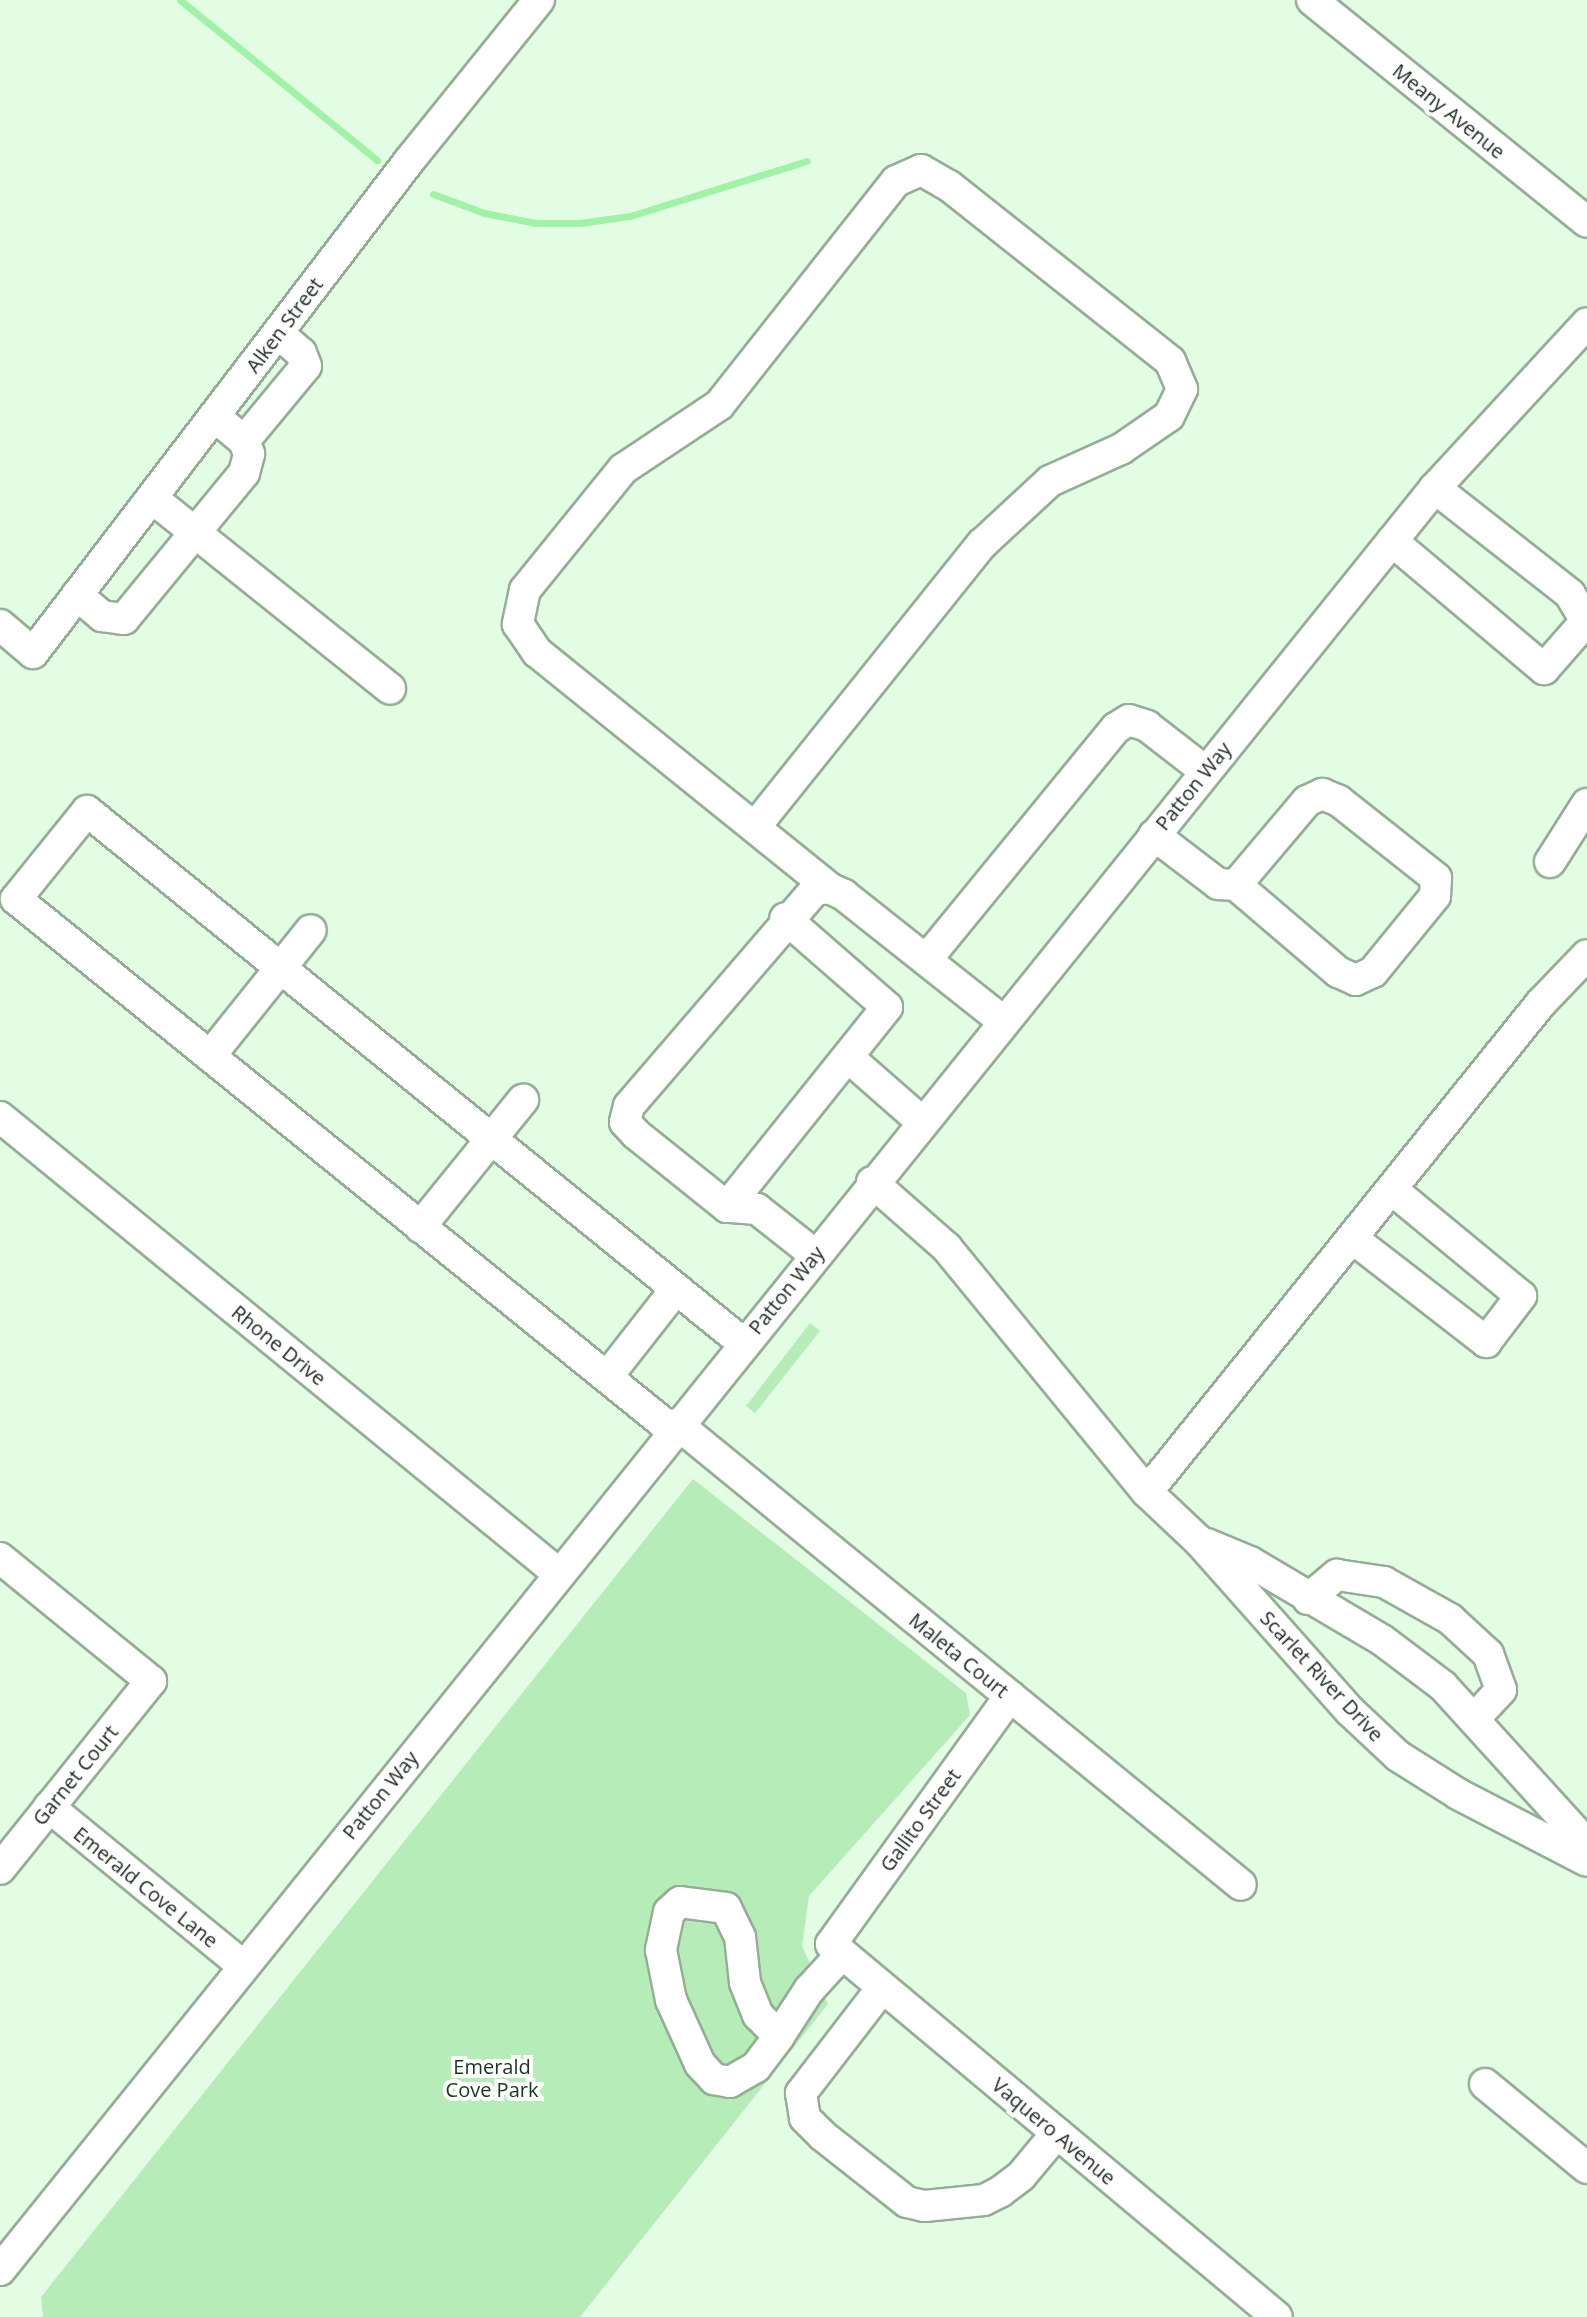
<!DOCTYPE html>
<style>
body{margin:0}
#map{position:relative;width:1587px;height:2317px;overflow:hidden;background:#e2fde4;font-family:"Open Sans",sans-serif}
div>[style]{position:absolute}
.green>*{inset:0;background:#b5ecb8}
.stream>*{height:7px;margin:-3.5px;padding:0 3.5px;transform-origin:3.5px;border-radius:3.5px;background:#a0f2a7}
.roads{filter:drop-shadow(2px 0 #95ad96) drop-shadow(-2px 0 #95ad96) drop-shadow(0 2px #95ad96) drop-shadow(0 -2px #95ad96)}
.minor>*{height:30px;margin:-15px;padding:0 15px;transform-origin:15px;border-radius:15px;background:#fff}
span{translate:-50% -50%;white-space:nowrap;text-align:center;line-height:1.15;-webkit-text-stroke:8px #fff;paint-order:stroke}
.street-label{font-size:20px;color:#212b22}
.park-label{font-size:20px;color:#16371a}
</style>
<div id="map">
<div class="green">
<i style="clip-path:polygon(810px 1323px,820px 1331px,755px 1413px,746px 1406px)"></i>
<i style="clip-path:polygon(693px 1479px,966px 1693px,970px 1715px,809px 1896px,802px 1946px,828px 2004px,580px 2317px,43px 2317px,41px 2297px)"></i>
</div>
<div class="stream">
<i style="left:180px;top:0;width:254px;rotate:39.1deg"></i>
<i style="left:433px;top:194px;width:54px;rotate:20.4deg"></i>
<i style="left:484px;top:213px;width:53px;rotate:10.9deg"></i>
<i style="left:536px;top:223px;width:44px"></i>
<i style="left:580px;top:223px;width:50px;rotate:-8deg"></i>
<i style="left:630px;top:216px;width:185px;rotate:-17.3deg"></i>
</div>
<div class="roads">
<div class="minor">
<i style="left:1312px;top:0;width:353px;rotate:38.9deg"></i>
<i style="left:244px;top:441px;width:97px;rotate:-50.4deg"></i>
<i style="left:306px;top:366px;width:14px;rotate:-111deg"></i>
<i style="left:301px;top:353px;width:30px;rotate:-139deg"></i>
<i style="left:152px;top:498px;width:305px;rotate:38.7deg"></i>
<i style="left:1392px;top:541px;width:199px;rotate:40.1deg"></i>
<i style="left:1544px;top:669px;width:64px;rotate:-48.8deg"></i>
<i style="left:1586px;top:621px;width:31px;rotate:-121deg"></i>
<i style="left:1570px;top:594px;width:172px;rotate:-141.9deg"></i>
<i style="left:77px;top:595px;width:33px;rotate:40deg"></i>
<i style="left:102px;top:616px;width:22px;rotate:8deg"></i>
<i style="left:124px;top:619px;width:189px;rotate:-50.6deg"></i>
<i style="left:244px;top:473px;width:20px;rotate:-75deg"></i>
<i style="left:249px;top:454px;width:14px;rotate:-111deg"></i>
<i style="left:244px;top:441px;width:39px;rotate:-140deg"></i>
<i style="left:0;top:625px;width:43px;rotate:40.3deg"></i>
<i style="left:33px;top:653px;width:619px;rotate:-52.61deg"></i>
<i style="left:409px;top:161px;width:207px;rotate:-51.1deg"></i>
<i style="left:755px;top:827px;width:363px;rotate:-51.3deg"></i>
<i style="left:982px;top:544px;width:93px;rotate:-42.8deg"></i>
<i style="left:1050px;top:481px;width:78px;rotate:-24.3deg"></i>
<i style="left:1121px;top:449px;width:58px;rotate:-34.5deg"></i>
<i style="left:1169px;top:416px;width:30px;rotate:-64deg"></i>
<i style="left:1182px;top:389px;width:30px;rotate:-113deg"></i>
<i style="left:1170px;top:361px;width:282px;rotate:-141.6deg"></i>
<i style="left:949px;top:186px;width:32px;rotate:-150deg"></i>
<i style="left:921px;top:170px;width:27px;rotate:156deg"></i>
<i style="left:896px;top:181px;width:285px;rotate:128.3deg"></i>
<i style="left:719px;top:405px;width:115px;rotate:146.3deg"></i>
<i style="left:623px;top:469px;width:156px;rotate:129deg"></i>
<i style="left:525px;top:590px;width:35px;rotate:102deg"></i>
<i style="left:518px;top:624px;width:34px;rotate:56deg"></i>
<i style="left:537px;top:652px;width:375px;rotate:38.9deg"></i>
<i style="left:1154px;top:835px;width:81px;rotate:37.4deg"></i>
<i style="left:1218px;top:884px;width:18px;rotate:3deg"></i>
<i style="left:1236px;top:885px;width:110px;rotate:-49.8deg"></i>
<i style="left:1307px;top:801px;width:17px;rotate:-25deg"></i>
<i style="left:1322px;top:794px;width:18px;rotate:22deg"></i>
<i style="left:1339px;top:801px;width:124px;rotate:38.4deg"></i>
<i style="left:1436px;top:878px;width:18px;rotate:93deg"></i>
<i style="left:1435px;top:896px;width:98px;rotate:129.2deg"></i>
<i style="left:1373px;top:972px;width:19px;rotate:155deg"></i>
<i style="left:1356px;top:980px;width:20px;rotate:-156deg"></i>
<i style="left:1338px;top:972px;width:134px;rotate:-139.5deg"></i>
<i style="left:1550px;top:862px;width:69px;rotate:-57.5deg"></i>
<i style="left:926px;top:960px;width:300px;rotate:-50.7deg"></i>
<i style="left:1116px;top:728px;width:15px;rotate:-32deg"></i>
<i style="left:1129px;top:720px;width:19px;rotate:18deg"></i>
<i style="left:1147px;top:726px;width:73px;rotate:37.8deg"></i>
<i style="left:210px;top:1056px;width:161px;rotate:-51.3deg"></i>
<i style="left:849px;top:1058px;width:96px;rotate:41.2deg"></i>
<i style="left:0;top:1117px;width:721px;rotate:39.26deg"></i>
<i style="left:872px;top:1182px;width:100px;rotate:41.3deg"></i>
<i style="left:947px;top:1248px;width:315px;rotate:50.7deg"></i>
<i style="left:1147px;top:1492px;width:71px;rotate:43.3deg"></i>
<i style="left:1199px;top:1541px;width:227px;rotate:48.4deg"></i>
<i style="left:1350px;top:1711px;width:66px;rotate:43.2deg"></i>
<i style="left:1398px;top:1756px;width:71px;rotate:32.3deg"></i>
<i style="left:1458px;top:1794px;width:145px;rotate:27.4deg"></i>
<i style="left:727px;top:1207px;width:256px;rotate:-51.3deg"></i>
<i style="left:887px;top:1007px;width:135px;rotate:-138.9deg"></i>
<i style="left:420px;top:1227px;width:164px;rotate:-51deg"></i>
<i style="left:1352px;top:1238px;width:170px;rotate:37.8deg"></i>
<i style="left:1486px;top:1342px;width:58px;rotate:-52.7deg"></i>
<i style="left:1521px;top:1296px;width:168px;rotate:-140.5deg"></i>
<i style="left:814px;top:1254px;width:73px;rotate:-141.7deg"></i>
<i style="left:757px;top:1209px;width:30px;rotate:-176deg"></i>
<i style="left:727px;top:1207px;width:117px;rotate:-141.3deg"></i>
<i style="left:636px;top:1134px;width:16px;rotate:-133deg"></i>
<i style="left:625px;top:1122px;width:16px;rotate:-76deg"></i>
<i style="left:629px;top:1106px;width:285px;rotate:-49.3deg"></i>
<i style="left:815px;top:890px;width:14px;rotate:-8deg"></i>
<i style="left:829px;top:888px;width:17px;rotate:25deg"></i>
<i style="left:844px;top:895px;width:203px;rotate:38.4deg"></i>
<i style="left:607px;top:1377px;width:112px;rotate:-51.9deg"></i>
<i style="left:677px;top:1424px;width:728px;rotate:39.26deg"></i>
<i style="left:672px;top:1430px;width:844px;rotate:-141.01deg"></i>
<i style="left:16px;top:899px;width:113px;rotate:-51.1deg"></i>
<i style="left:87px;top:811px;width:845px;rotate:39.04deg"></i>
<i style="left:1147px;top:1492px;width:628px;rotate:-51.14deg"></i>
<i style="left:1541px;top:1003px;width:66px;rotate:-46.2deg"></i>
<i style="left:1207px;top:1544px;width:47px;rotate:22.7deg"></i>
<i style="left:1250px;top:1562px;width:153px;rotate:30.6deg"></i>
<i style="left:1382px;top:1640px;width:76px;rotate:37deg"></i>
<i style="left:1443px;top:1686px;width:214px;rotate:47.7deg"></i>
<i style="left:0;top:1558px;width:195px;rotate:39.2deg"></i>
<i style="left:151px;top:1681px;width:241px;rotate:128.8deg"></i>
<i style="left:1308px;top:1599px;width:38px;rotate:-40deg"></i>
<i style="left:1337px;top:1575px;width:48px;rotate:8.5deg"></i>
<i style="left:1384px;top:1582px;width:76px;rotate:29.3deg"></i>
<i style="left:1450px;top:1619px;width:52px;rotate:42.6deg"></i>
<i style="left:1488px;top:1654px;width:38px;rotate:70deg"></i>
<i style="left:1501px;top:1690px;width:38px;rotate:133deg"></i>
<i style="left:1010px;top:1696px;width:306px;rotate:125.8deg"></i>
<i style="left:831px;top:1944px;width:581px;rotate:39.91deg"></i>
<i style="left:49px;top:1807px;width:251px;rotate:39.3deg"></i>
<i style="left:882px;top:1988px;width:133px;rotate:127.6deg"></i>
<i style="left:801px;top:2093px;width:25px;rotate:81deg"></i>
<i style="left:805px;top:2118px;width:25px;rotate:45deg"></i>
<i style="left:823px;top:2136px;width:107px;rotate:38.2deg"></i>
<i style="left:907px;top:2202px;width:18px;rotate:13deg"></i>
<i style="left:925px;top:2206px;width:59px;rotate:-5.8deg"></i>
<i style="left:984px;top:2200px;width:18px;rotate:-27deg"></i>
<i style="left:1000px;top:2192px;width:26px;rotate:-37deg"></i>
<i style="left:1021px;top:2176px;width:56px;rotate:-50.1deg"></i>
<i style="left:779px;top:2036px;width:30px;rotate:-135deg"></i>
<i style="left:758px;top:2015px;width:35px;rotate:-112deg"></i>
<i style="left:745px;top:1982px;width:45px;rotate:-96.3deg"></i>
<i style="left:740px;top:1937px;width:32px;rotate:-116deg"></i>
<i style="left:726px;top:1908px;width:46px;rotate:-172.6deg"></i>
<i style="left:680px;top:1902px;width:15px;rotate:138deg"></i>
<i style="left:669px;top:1912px;width:39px;rotate:102deg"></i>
<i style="left:661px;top:1950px;width:51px;rotate:78.7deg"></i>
<i style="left:671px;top:2000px;width:70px;rotate:65.6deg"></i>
<i style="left:700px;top:2064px;width:21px;rotate:47deg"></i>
<i style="left:714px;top:2079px;width:16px;rotate:11deg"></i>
<i style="left:730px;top:2082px;width:30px;rotate:-30deg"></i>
<i style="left:756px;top:2067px;width:39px;rotate:-53deg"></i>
<i style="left:779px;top:2036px;width:55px;rotate:-56.9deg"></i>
<i style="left:809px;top:1990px;width:49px;rotate:-47.5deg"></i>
<i style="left:1485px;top:2084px;width:132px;rotate:39.5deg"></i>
<i style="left:0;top:2270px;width:2288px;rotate:-51.16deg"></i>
<i style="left:1435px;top:488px;width:224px;rotate:-47.3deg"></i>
</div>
</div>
<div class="street-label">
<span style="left:1449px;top:111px;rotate:39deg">Meany Avenue</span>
<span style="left:284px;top:325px;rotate:-53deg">Alken Street</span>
<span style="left:1193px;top:786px;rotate:-51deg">Patton Way</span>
<span style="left:786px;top:1290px;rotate:-51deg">Patton Way</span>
<span style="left:279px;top:1345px;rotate:39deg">Rhone Drive</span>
<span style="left:959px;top:1655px;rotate:39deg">Maleta Court</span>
<span style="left:1322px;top:1676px;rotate:47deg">Scarlet River Drive</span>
<span style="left:75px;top:1775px;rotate:-51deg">Garnet Court</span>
<span style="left:380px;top:1795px;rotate:-51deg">Patton Way</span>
<span style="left:920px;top:1820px;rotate:-54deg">Gallito Street</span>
<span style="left:146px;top:1887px;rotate:39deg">Emerald Cove Lane</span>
<span style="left:1054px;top:2131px;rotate:40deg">Vaquero Avenue</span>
</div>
<div class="park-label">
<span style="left:492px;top:2078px">Emerald<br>Cove Park</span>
</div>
</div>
